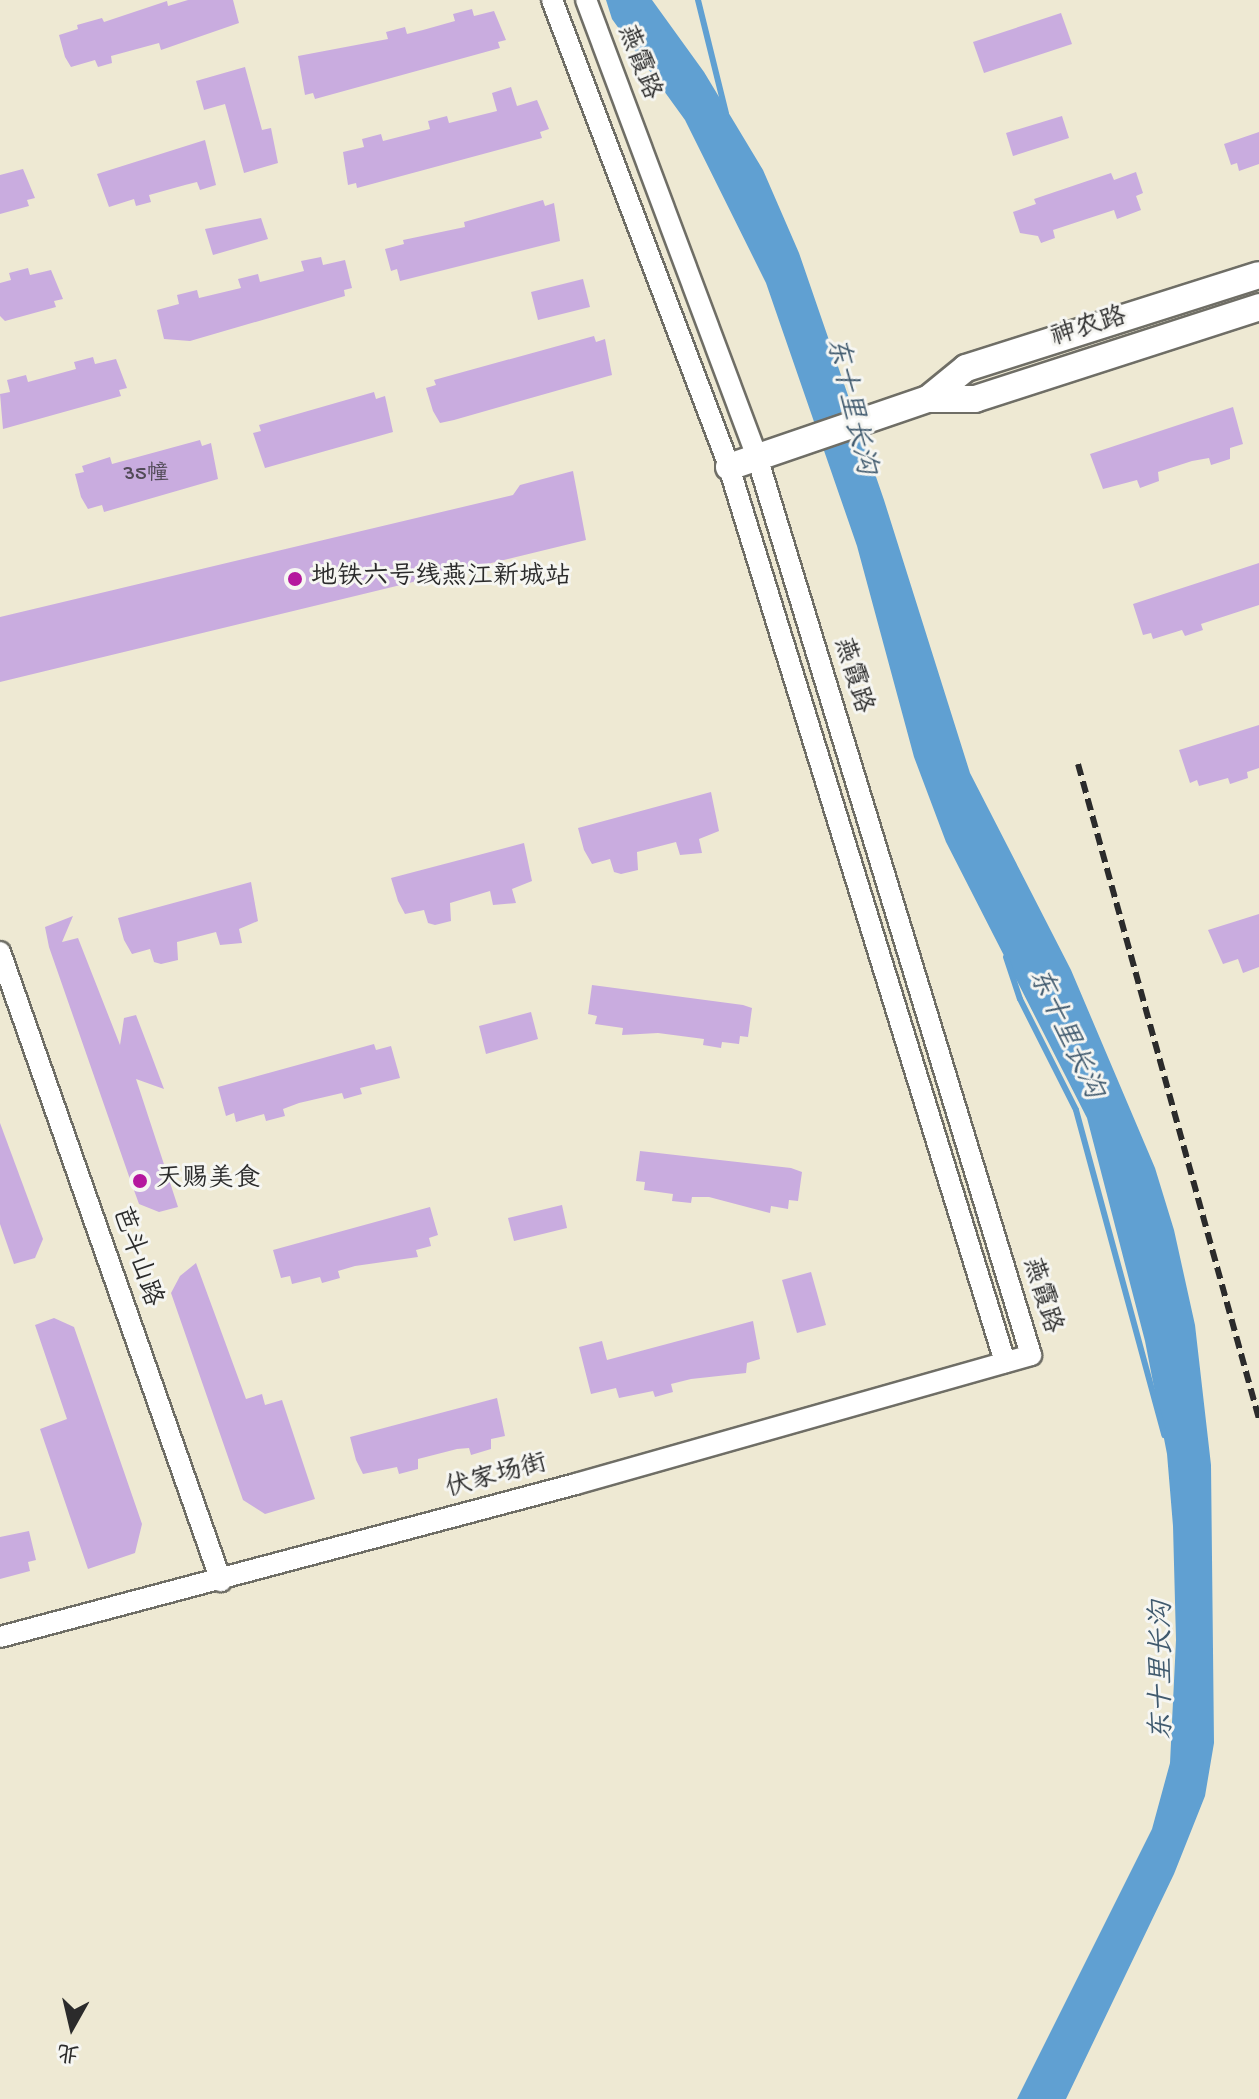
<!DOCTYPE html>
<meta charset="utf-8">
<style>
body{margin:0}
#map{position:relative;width:1259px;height:2099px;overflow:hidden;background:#eee9d3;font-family:"Gochi Hand","LXGW WenKai TC",sans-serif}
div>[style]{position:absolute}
.water>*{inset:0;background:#60a0d2}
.stream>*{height:6px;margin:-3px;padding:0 3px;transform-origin:3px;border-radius:3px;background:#60a0d2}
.building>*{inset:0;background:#c9acdf}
.roads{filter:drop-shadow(2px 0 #6f6e66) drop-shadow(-2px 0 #6f6e66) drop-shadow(0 2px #6f6e66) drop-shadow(0 -2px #6f6e66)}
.minor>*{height:20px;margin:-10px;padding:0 10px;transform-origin:10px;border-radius:10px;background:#fff}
.tertiary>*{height:26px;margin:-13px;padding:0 13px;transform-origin:13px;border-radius:13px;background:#fff}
.rail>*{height:6px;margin-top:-3px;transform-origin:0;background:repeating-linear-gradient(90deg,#2b2b2b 0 12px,transparent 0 18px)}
.dots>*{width:22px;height:22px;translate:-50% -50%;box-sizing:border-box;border:4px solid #f6f6f2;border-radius:50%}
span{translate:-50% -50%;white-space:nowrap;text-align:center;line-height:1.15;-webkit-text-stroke:6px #f6f6f2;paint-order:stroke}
.number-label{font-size:22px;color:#524b58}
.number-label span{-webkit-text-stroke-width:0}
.street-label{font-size:26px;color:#2b2b2b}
.poi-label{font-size:26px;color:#2b2b2b}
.left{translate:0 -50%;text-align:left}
.water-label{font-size:28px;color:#405a6e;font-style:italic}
.north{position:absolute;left:32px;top:1987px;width:80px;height:80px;-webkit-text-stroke:6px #f6f6f2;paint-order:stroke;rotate:188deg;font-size:22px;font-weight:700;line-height:32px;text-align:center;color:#2b2b2b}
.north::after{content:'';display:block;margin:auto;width:28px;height:36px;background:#2b2b2b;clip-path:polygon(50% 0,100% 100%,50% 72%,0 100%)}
</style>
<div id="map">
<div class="water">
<i style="clip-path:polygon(606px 0,652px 0,704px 72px,763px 170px,799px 253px,884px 500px,970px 773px,1071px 970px,1155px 1168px,1174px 1230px,1195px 1325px,1211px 1465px,1214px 1743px,1205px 1796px,1174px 1874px,1066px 2099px,1017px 2099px,1152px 1829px,1170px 1763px,1176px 1640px,1173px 1526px,1167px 1454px,1145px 1341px,1087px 1118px,946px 842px,914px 757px,857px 546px,766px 283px,685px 120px,612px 19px)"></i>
</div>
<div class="stream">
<i style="left:698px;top:0;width:116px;rotate:76.1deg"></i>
<i style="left:1006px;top:957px;width:44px;rotate:71.6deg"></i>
<i style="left:1020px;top:999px;width:124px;rotate:63.2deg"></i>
<i style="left:1076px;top:1110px;width:337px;rotate:74.8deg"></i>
</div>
<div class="building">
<i style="clip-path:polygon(188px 0,233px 0,239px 23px,161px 50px,159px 43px,111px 56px,112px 63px,98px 67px,95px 60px,71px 67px,65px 57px,59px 35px,78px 29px,77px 25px,102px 18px,104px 22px,167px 1px,168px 6px)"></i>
<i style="clip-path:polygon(472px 9px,474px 16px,494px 11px,506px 40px,498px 42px,500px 48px,315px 99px,313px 93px,305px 95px,298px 56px,388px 39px,386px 32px,405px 27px,407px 34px,423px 30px,455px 21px,453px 14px)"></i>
<i style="clip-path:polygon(1061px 13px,1072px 44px,984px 73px,973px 42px)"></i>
<i style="clip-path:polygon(245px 67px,262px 130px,271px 128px,278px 163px,244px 173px,225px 104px,204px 110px,196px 81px)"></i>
<i style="clip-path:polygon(511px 87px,517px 106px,537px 100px,549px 129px,540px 132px,542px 138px,357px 188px,356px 183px,348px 185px,343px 152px,364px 147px,362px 139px,381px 134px,383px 141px,430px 129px,428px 121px,447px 116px,449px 123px,497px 111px,492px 93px)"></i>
<i style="clip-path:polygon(1062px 116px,1069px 138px,1013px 156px,1006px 133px)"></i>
<i style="clip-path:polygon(1259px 132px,1259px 164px,1239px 171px,1237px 163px,1231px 165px,1224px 144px)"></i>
<i style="clip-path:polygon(205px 140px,216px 185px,200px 190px,197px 182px,185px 185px,149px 195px,151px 202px,136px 206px,134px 199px,109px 207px,97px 174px)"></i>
<i style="clip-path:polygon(23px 169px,35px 198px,27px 200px,29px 206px,0 214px,0 175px)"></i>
<i style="clip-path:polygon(1136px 172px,1143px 193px,1136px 196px,1141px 210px,1117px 219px,1114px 210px,1053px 230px,1055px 238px,1041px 243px,1038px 236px,1020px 233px,1013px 212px,1036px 204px,1034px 199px,1111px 173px,1114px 180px)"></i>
<i style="clip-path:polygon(543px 200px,545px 206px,554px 203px,560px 241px,400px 281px,397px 269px,391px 271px,385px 249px,404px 244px,403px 240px,465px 227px,464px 222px)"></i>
<i style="clip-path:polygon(261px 218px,268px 239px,213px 255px,205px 229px)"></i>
<i style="clip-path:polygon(321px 257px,323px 265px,345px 260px,352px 288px,344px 290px,345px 296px,190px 341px,164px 339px,157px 310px,179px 304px,177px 295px,197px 290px,199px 298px,241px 288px,238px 279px,258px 274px,260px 282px,304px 271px,301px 261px)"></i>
<i style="clip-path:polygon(28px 268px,30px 275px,51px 270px,63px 299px,54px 301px,56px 307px,5px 321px,0 316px,0 283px,11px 280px,9px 273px)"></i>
<i style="clip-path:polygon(583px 279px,590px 307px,538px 320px,531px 292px)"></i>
<i style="clip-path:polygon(594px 336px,596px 342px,605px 339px,612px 375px,454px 420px,440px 423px,433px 411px,426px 388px,436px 385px,434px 380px)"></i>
<i style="clip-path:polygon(93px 357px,95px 364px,116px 359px,127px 388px,119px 390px,121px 396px,3px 429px,0 394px,10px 392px,7px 380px,26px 375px,28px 382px,76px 369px,74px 362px)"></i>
<i style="clip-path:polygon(374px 392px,376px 399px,385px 396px,393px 432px,265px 468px,253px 433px,261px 431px,259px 425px)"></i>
<i style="clip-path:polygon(1233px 407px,1243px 444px,1230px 448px,1230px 459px,1211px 465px,1209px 458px,1192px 461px,1158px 472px,1159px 481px,1140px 488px,1137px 480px,1103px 489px,1090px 454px)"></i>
<i style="clip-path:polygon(200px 440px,202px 446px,211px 443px,218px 479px,104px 512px,102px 505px,88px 509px,81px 497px,75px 474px,84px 472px,82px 466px,110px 457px,112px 464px)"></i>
<i style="clip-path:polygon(573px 471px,586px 540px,0 682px,0 617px,513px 495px,520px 485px)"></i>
<i style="clip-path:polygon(1259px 563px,1259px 605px,1201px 624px,1203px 630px,1185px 636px,1182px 630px,1153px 639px,1151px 633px,1143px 635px,1133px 604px)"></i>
<i style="clip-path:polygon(1259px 725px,1259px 768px,1247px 772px,1248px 778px,1230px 784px,1228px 778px,1199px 786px,1197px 780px,1190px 783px,1179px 750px)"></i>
<i style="clip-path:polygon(711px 792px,719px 831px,699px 839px,702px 853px,680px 855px,676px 842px,637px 852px,638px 870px,621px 874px,614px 872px,610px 859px,592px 864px,584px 850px,578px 828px)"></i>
<i style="clip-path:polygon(524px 843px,532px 881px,512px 889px,516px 903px,493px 905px,490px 891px,450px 903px,451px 921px,435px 925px,428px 923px,424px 910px,405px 914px,398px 901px,391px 878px)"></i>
<i style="clip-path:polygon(251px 882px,258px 921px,239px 929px,242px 943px,220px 945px,216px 932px,177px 942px,178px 960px,161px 964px,154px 962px,150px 949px,132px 954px,124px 940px,118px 918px)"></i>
<i style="clip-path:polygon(1259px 914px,1259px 967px,1243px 973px,1238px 959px,1223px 964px,1208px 930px)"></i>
<i style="clip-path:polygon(73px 916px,62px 942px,78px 938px,120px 1045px,124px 1018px,136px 1015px,149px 1049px,164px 1089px,136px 1079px,178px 1207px,159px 1212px,139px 1204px,131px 1182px,49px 947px,45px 927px)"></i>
<i style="clip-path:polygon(592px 985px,743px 1005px,752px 1008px,748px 1037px,740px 1036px,739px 1044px,722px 1042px,721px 1048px,703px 1045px,704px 1039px,658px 1033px,622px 1035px,623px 1028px,595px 1024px,597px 1016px,588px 1014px)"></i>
<i style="clip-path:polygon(531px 1012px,538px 1039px,486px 1054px,479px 1026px)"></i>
<i style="clip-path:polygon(374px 1044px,376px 1050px,391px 1046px,400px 1078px,360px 1088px,362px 1094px,344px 1099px,342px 1093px,299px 1103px,283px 1109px,285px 1116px,266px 1121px,264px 1114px,236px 1122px,234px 1113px,226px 1116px,218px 1087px)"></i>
<i style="clip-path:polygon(0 1123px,43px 1239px,35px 1258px,14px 1264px,0 1224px)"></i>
<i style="clip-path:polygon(640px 1151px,791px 1168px,802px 1172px,798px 1201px,789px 1200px,788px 1209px,771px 1206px,770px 1213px,709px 1197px,692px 1197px,691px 1203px,672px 1201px,673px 1194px,644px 1190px,645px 1182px,636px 1181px)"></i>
<i style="clip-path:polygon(562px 1205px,567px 1228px,514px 1241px,508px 1218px)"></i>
<i style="clip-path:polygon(430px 1207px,438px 1235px,429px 1238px,431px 1246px,416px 1250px,418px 1257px,355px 1266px,338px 1271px,340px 1278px,322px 1283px,320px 1277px,292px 1284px,290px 1276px,281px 1278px,273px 1250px)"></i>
<i style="clip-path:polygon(196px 1263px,246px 1399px,262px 1394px,265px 1405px,282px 1400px,315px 1499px,265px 1514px,243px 1500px,171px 1293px,180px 1276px)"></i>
<i style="clip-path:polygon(811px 1272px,826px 1325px,797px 1333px,782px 1280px)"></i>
<i style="clip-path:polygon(54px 1318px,74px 1327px,142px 1524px,135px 1553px,88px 1569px,40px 1429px,67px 1419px,35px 1325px)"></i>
<i style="clip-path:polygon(753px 1321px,760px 1359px,747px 1363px,746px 1373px,691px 1379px,671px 1384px,673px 1392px,655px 1397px,653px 1391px,619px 1398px,616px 1388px,591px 1394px,579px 1347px,602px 1341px,607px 1360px)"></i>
<i style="clip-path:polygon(497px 1398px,505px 1436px,491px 1439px,491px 1449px,471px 1455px,469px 1448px,457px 1449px,418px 1459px,418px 1469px,399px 1474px,397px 1467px,363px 1474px,356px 1460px,350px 1437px)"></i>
<i style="clip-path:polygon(29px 1531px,36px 1560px,28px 1562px,30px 1571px,0 1579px,0 1537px)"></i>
</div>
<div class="roads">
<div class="minor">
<i style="left:552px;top:0;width:499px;rotate:69.2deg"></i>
<i style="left:729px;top:467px;width:937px;rotate:72.86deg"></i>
<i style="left:0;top:952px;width:667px;rotate:70.64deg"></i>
<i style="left:0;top:1637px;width:596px;rotate:-14.88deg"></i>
<i style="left:576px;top:1484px;width:473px;rotate:-15.8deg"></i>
<i style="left:1031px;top:1355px;width:939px;rotate:-106.97deg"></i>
<i style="left:757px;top:457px;width:488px;rotate:-110.5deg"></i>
</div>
<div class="tertiary">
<i style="left:928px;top:399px;width:49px;rotate:-39.2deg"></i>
<i style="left:966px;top:368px;width:307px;rotate:-17.6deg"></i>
<i style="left:729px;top:467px;width:210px;rotate:-18.9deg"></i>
<i style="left:928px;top:399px;width:47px"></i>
<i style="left:975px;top:399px;width:299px;rotate:-17.9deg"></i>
</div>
</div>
<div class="rail">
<i style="left:1078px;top:764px;width:680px;rotate:74.55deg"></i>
</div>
<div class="dots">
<i style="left:295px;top:579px;background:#b5179e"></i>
<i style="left:140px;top:1181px;background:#b5179e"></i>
</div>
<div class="number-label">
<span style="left:146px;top:476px">35幢</span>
</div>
<div class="street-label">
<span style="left:637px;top:63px;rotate:69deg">燕霞路</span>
<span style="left:1089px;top:329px;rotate:-17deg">神农路</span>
<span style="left:851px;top:676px;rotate:73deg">燕霞路</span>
<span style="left:135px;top:1257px;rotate:71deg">芭斗山路</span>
<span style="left:1040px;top:1296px;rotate:73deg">燕霞路</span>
<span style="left:497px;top:1478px;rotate:-15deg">伏家场街</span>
</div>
<div class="poi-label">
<span class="left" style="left:311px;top:579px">地铁六号线燕江新城站</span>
<span class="left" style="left:156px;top:1181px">天赐美食</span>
</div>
<div class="water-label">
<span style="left:849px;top:406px;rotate:77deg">东十里长沟</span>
<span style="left:1064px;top:1034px;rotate:65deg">东十里长沟</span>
<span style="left:1164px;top:1671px;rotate:-90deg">东十里长沟</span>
</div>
<div class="north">北</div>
</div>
